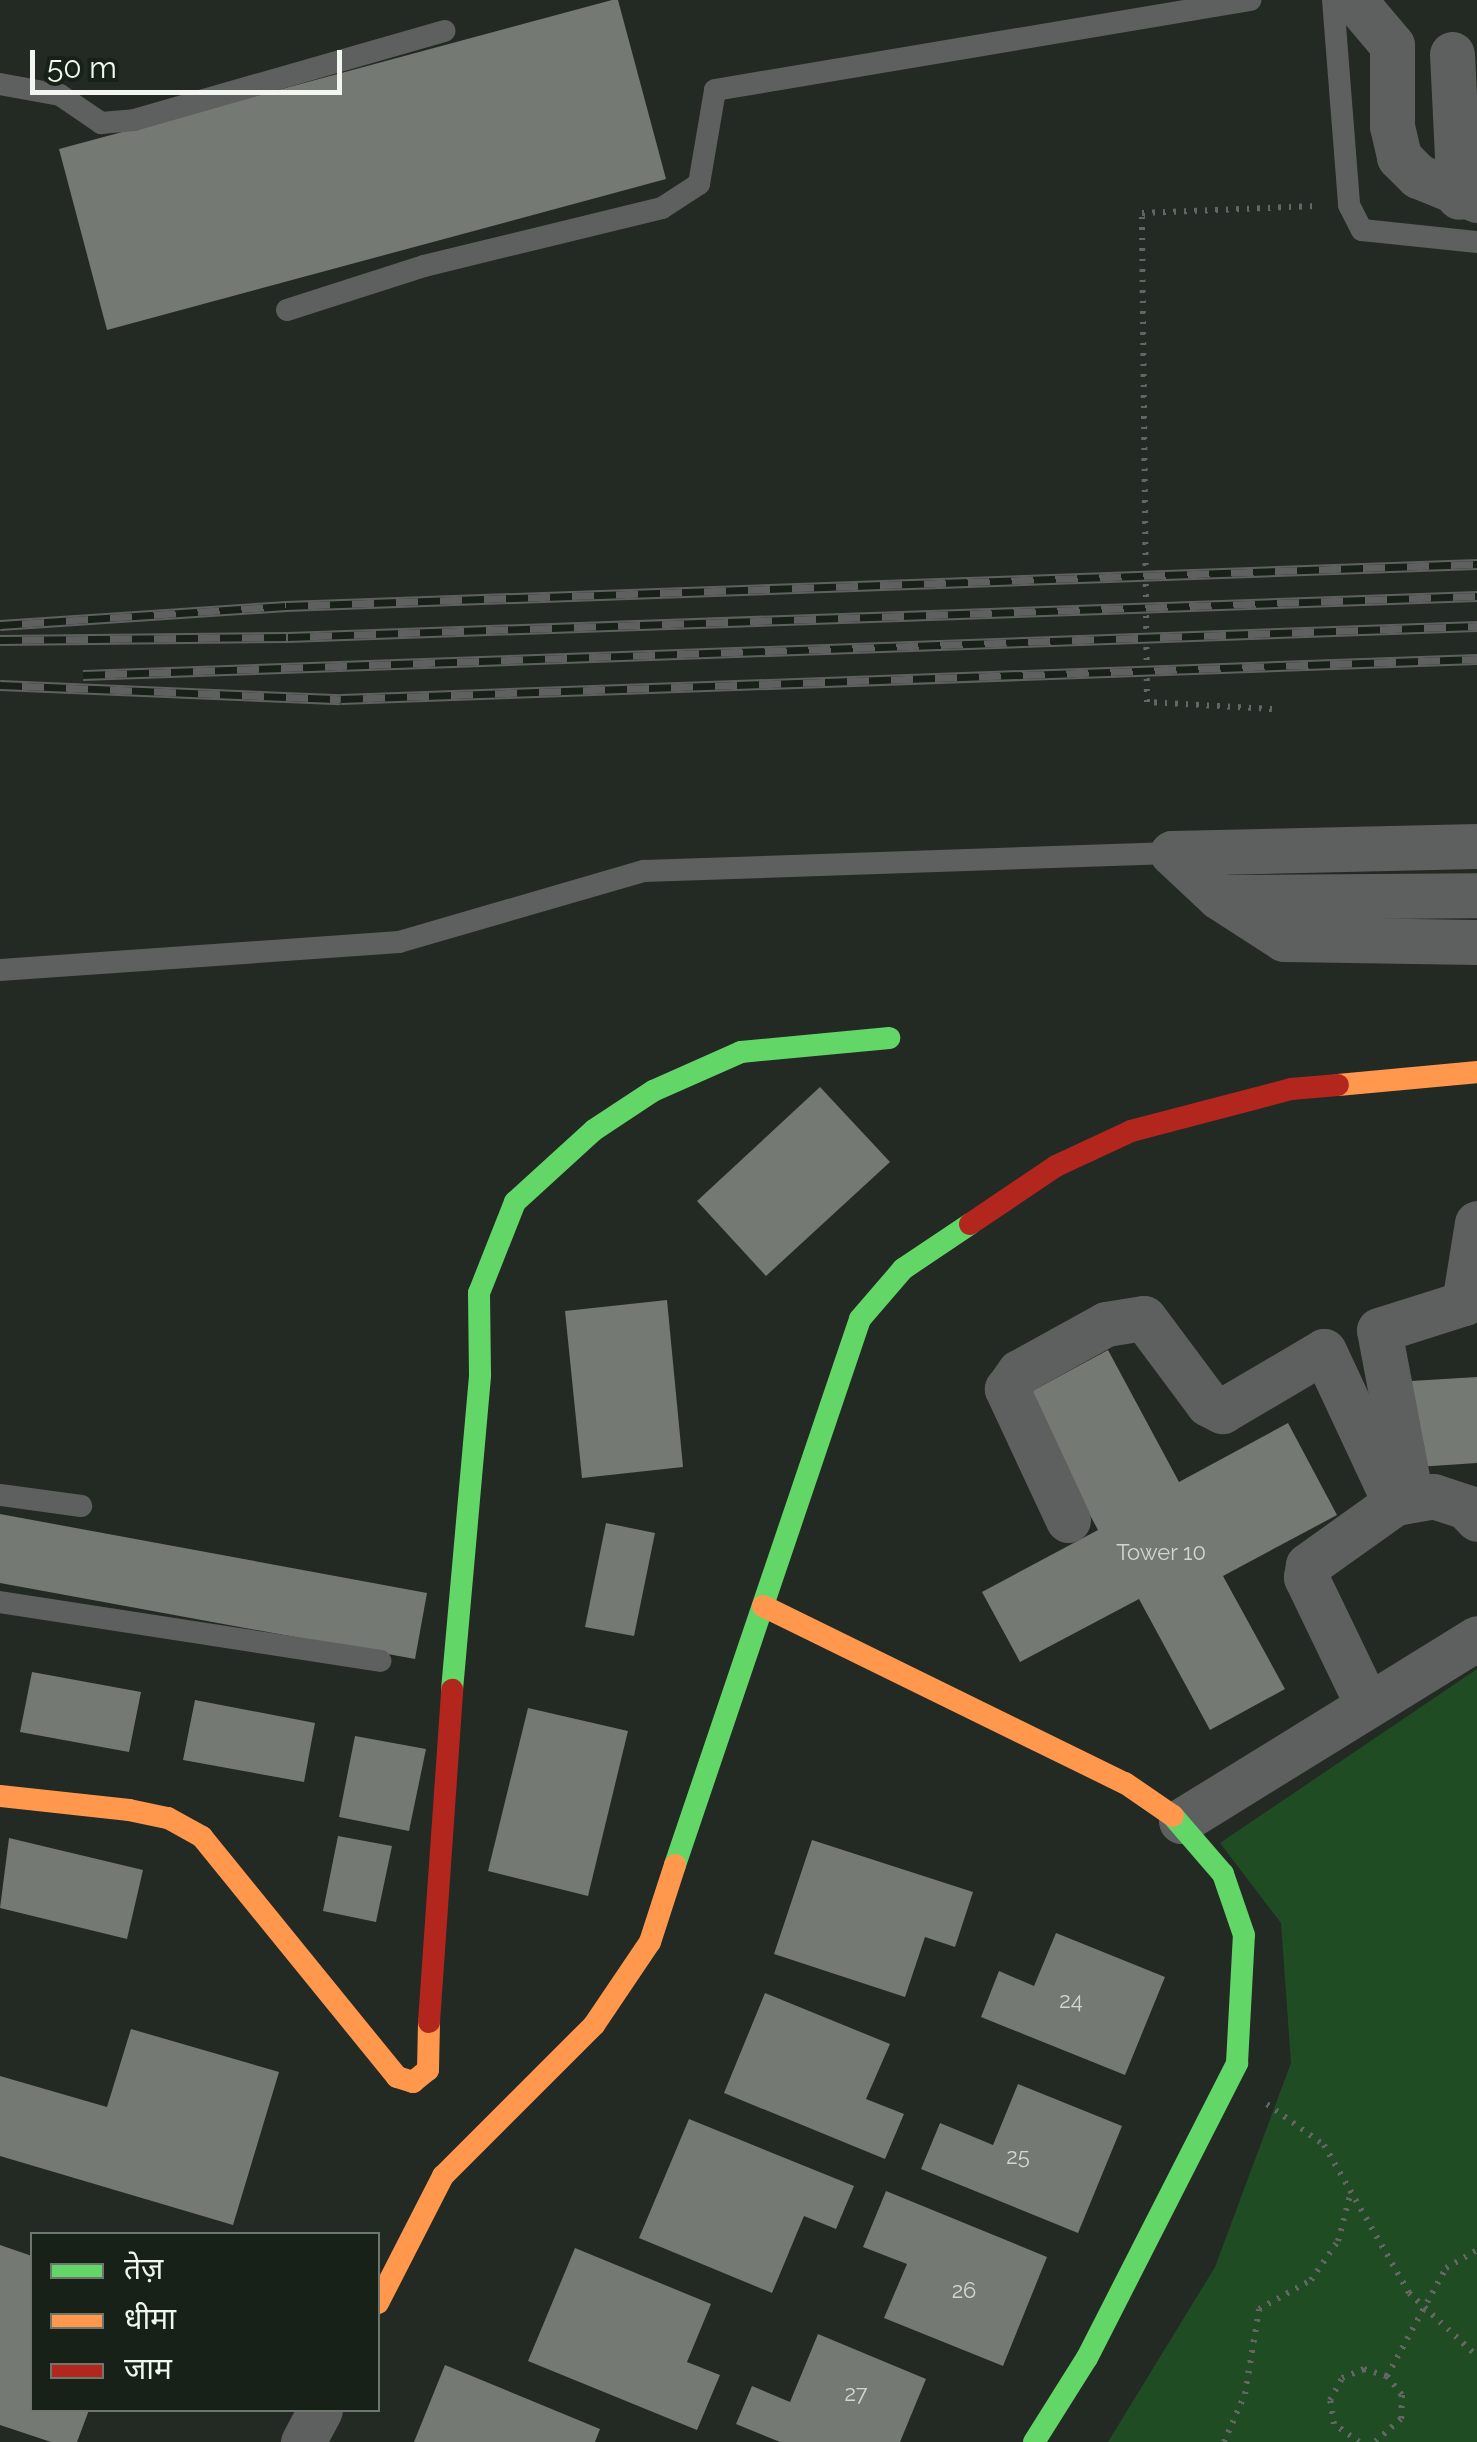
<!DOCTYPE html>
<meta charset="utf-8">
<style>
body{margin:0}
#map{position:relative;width:1477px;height:2442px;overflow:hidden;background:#232923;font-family:Raleway,"Noto Sans Devanagari",sans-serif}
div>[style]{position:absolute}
.green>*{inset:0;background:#204c23}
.building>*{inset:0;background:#747973}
.path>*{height:6px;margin-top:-3px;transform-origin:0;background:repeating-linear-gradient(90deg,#646665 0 2.5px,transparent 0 10.5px)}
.lane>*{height:22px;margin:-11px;padding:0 11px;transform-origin:11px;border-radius:11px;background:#5e5f5f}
.street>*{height:45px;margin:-22.5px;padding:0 22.5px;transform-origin:22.5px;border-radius:22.5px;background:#5e5f5f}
.fast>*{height:22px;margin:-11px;padding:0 11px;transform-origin:11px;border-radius:11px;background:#63d668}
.slow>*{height:22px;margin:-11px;padding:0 11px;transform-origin:11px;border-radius:11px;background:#ff974d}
.jam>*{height:22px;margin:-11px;padding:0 11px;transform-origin:11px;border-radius:11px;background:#b3261e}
.rail>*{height:11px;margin-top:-5.5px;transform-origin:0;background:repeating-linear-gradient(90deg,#172117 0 22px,#5f6160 0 44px);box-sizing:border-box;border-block:2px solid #5f6160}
span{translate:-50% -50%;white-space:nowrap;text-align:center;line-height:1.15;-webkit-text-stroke:10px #172117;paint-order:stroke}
.number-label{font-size:22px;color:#d2d8d1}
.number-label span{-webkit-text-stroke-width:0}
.legend{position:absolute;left:30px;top:2232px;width:350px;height:180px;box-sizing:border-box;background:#172117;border:2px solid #6e776e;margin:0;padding:12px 18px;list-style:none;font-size:30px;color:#f1f7f0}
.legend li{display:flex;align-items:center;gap:20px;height:50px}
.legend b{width:50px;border:2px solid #6e776e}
.scale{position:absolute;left:30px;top:50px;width:312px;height:45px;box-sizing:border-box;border:5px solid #f1f7f0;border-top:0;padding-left:12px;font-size:30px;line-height:35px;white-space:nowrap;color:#f1f7f0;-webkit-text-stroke:8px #172117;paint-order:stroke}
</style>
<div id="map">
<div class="green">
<i style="clip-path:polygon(1477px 1669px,1477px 2442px,1108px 2442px,1215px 2267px,1291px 2063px,1281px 1923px,1220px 1843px)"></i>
</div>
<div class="building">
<i style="clip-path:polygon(612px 0,618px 0,666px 179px,107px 330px,59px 149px)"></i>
<i style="clip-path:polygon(820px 1087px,890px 1162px,766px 1276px,697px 1201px)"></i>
<i style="clip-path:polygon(667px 1300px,683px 1467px,582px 1478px,565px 1311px)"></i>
<i style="clip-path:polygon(1108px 1350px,1179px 1482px,1288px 1423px,1337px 1515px,1223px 1576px,1285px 1689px,1210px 1730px,1139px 1599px,1020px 1662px,982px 1592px,1098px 1530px,1025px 1395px)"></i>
<i style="clip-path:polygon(1477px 1377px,1477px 1463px,1417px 1467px,1411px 1381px)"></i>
<i style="clip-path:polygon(0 1514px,427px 1593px,415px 1659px,0 1583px)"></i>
<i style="clip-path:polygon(606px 1523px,655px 1533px,634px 1636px,585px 1627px)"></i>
<i style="clip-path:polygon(32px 1672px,141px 1692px,129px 1752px,20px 1732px)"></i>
<i style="clip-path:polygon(195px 1700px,315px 1723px,304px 1782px,183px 1760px)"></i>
<i style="clip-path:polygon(528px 1708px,628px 1731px,588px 1896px,488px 1871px)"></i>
<i style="clip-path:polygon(355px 1736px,426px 1749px,409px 1831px,339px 1817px)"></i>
<i style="clip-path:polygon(338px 1836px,392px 1846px,376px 1922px,323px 1911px)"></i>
<i style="clip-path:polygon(9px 1838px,143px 1870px,127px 1939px,0 1908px)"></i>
<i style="clip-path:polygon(812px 1840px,973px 1892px,955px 1947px,925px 1937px,905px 1997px,774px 1954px)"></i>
<i style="clip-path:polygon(1056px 1933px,1165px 1977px,1125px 2075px,981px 2017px,999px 1971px,1034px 1986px)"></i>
<i style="clip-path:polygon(765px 1993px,890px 2044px,866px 2099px,904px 2114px,885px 2159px,724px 2093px)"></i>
<i style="clip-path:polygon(131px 2029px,279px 2072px,233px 2225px,0 2156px,0 2076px,107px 2107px)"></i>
<i style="clip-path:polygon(1018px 2084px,1122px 2126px,1078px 2233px,921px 2169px,940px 2123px,993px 2145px)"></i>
<i style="clip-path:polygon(689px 2119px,854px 2186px,836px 2229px,804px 2216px,772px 2293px,639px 2238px)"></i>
<i style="clip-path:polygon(886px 2191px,1047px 2257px,1003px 2366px,884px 2318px,907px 2264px,863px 2247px)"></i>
<i style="clip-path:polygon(0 2245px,32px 2256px,32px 2410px,89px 2410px,77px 2442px,51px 2442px,0 2425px)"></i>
<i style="clip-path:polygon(575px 2248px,711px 2304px,687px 2362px,720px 2375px,697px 2430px,528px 2361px)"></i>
<i style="clip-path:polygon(818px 2334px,926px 2379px,900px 2442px,780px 2442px,736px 2424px,752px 2386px,790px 2402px)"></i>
<i style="clip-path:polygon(445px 2365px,600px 2429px,595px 2442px,414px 2442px)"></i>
</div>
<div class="path">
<i style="left:1272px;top:709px;width:125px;rotate:-176.8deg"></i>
<i style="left:1147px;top:702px;width:489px;rotate:-90.6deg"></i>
<i style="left:1142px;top:213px;width:175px;rotate:-2.3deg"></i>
<i style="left:1267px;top:2104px;width:70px;rotate:35.7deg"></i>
<i style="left:1324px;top:2145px;width:171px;rotate:60.1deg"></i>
<i style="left:1409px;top:2293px;width:93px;rotate:42.8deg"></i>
<i style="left:1387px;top:2376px;width:123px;rotate:-61.4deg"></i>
<i style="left:1446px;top:2268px;width:36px;rotate:-30deg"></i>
<i style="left:1224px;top:2442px;width:52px;rotate:-66.4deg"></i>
<i style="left:1245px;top:2394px;width:86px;rotate:-80.6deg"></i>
<i style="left:1259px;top:2309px;width:60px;rotate:-29.1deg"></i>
<i style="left:1311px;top:2280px;width:47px;rotate:-55.3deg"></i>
<i style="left:1338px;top:2241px;width:47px;rotate:-75.1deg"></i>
<i style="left:1359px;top:2442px;width:31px;rotate:-144deg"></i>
<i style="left:1334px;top:2424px;width:24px;rotate:-99deg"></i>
<i style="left:1330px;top:2400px;width:25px;rotate:-61deg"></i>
<i style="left:1342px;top:2378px;width:24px;rotate:-22deg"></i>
<i style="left:1364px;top:2369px;width:24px;rotate:17deg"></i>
<i style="left:1387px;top:2376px;width:24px;rotate:52deg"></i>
<i style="left:1402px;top:2395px;width:24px;rotate:92deg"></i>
<i style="left:1401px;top:2419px;width:35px;rotate:139deg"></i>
</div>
<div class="lane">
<i style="left:1333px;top:0;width:206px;rotate:85.5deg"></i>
<i style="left:1349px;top:205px;width:28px;rotate:63deg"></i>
<i style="left:1362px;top:230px;width:116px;rotate:6deg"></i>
<i style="left:0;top:84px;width:61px;rotate:10.4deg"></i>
<i style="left:60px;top:95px;width:50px;rotate:34.3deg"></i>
<i style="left:101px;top:123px;width:33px;rotate:-5deg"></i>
<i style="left:134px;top:120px;width:323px;rotate:-16deg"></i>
<i style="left:287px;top:310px;width:144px;rotate:-17.8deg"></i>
<i style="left:424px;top:266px;width:245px;rotate:-13.7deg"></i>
<i style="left:662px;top:208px;width:44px;rotate:-33deg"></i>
<i style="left:699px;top:184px;width:95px;rotate:-80.3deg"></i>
<i style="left:715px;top:90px;width:543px;rotate:-9.55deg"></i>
<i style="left:0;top:970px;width:400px;rotate:-4deg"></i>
<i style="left:399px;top:942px;width:255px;rotate:-16.2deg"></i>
<i style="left:644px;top:871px;width:528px;rotate:-1.95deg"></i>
<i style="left:0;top:1495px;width:82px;rotate:7.7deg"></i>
<i style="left:0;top:1602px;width:385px;rotate:8.8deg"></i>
</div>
<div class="street">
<i style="left:1354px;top:0;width:59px;rotate:49.8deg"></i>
<i style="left:1392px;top:45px;width:81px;rotate:90deg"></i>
<i style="left:1392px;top:126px;width:32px;rotate:77deg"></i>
<i style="left:1399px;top:157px;width:27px;rotate:45deg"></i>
<i style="left:1418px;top:176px;width:64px;rotate:22.1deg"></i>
<i style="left:1452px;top:54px;width:143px;rotate:87.2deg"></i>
<i style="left:1172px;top:853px;width:64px;rotate:43.1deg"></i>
<i style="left:1219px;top:897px;width:77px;rotate:32.9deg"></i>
<i style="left:1284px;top:939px;width:193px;rotate:0.9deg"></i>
<i style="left:1172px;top:853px;width:305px;rotate:-1.3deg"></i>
<i style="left:1219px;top:897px;width:258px;rotate:-0.4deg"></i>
<i style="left:1411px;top:1498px;width:171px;rotate:-100.8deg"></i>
<i style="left:1379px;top:1330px;width:89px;rotate:-17.6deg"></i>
<i style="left:1464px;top:1303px;width:81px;rotate:-80.8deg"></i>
<i style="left:1068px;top:1520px;width:145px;rotate:-115deg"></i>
<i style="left:1007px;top:1389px;width:21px;rotate:-55deg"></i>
<i style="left:1019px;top:1372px;width:99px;rotate:-28.9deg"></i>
<i style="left:1106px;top:1324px;width:38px;rotate:-9deg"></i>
<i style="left:1144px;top:1318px;width:107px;rotate:53.3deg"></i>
<i style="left:1208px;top:1404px;width:16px;rotate:27deg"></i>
<i style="left:1222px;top:1411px;width:118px;rotate:-30.5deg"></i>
<i style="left:1324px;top:1351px;width:168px;rotate:65deg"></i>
<i style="left:1367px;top:1704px;width:141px;rotate:-115.7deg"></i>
<i style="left:1306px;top:1577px;width:12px;rotate:-81deg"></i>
<i style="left:1308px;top:1565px;width:107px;rotate:-35.5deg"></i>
<i style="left:1395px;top:1503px;width:39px;rotate:-10deg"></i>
<i style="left:1433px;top:1496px;width:35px;rotate:18deg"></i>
<i style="left:1466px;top:1507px;width:16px;rotate:47deg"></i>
<i style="left:1181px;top:1821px;width:348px;rotate:-31.7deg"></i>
<i style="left:303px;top:2442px;width:36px;rotate:-62deg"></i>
</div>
<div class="fast">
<i style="left:452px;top:1690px;width:316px;rotate:-84.9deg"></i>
<i style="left:480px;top:1375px;width:82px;rotate:-90.7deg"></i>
<i style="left:479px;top:1293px;width:98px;rotate:-68.4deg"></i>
<i style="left:515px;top:1202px;width:107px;rotate:-42.3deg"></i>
<i style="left:594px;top:1130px;width:71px;rotate:-33.5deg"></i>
<i style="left:653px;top:1091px;width:96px;rotate:-23.9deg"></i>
<i style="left:741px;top:1052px;width:149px;rotate:-5.4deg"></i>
<i style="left:675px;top:1865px;width:576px;rotate:-71.28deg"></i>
<i style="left:860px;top:1319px;width:66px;rotate:-49.3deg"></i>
<i style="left:903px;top:1269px;width:81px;rotate:-33.9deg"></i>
<i style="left:1034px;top:2442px;width:99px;rotate:-57.8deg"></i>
<i style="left:1087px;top:2358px;width:331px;rotate:-63deg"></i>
<i style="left:1237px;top:2063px;width:128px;rotate:-86.9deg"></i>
<i style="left:1244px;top:1935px;width:65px;rotate:-109deg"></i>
<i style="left:1223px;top:1874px;width:77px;rotate:-130.8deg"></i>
</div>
<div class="slow">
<i style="left:1338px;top:1085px;width:140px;rotate:-5.3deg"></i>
<i style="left:763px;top:1606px;width:403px;rotate:26.1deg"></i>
<i style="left:1125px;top:1783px;width:58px;rotate:34.5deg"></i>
<i style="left:0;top:1796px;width:130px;rotate:6.2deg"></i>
<i style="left:129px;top:1810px;width:40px;rotate:12deg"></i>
<i style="left:168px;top:1818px;width:39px;rotate:29deg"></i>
<i style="left:202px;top:1837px;width:309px;rotate:50.9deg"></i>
<i style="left:397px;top:2077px;width:17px;rotate:17deg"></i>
<i style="left:413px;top:2082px;width:19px;rotate:-39deg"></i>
<i style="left:428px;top:2070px;width:48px;rotate:-88.8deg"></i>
<i style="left:378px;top:2303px;width:143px;rotate:-62.9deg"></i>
<i style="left:443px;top:2176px;width:214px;rotate:-45deg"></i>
<i style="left:594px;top:2025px;width:100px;rotate:-56deg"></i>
<i style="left:650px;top:1942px;width:81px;rotate:-72deg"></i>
</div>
<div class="jam">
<i style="left:970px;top:1224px;width:104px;rotate:-34deg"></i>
<i style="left:1056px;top:1166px;width:83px;rotate:-25deg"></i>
<i style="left:1131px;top:1131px;width:165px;rotate:-14.7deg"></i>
<i style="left:1291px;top:1089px;width:47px;rotate:-4.9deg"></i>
<i style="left:429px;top:2022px;width:333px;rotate:-86deg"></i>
</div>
<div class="rail">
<i style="left:0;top:625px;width:287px;rotate:-3.8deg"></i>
<i style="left:286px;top:606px;width:1192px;rotate:-2.02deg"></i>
<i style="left:0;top:640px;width:288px;rotate:-0.6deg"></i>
<i style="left:288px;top:637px;width:1190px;rotate:-1.97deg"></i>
<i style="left:83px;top:675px;width:1395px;rotate:-2.01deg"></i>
<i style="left:0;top:685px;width:341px;rotate:2.4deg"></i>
<i style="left:341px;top:699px;width:1137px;rotate:-2.02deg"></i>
</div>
<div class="number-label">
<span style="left:1161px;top:1553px">Tower 10</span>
<span style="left:1071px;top:2001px">24</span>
<span style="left:1018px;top:2157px">25</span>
<span style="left:964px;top:2291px">26</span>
<span style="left:856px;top:2394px">27</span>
</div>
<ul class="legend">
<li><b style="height:12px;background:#63d668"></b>तेज़</li>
<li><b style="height:12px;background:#ff974d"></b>धीमा</li>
<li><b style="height:12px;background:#b3261e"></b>जाम</li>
</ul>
<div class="scale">50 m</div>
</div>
